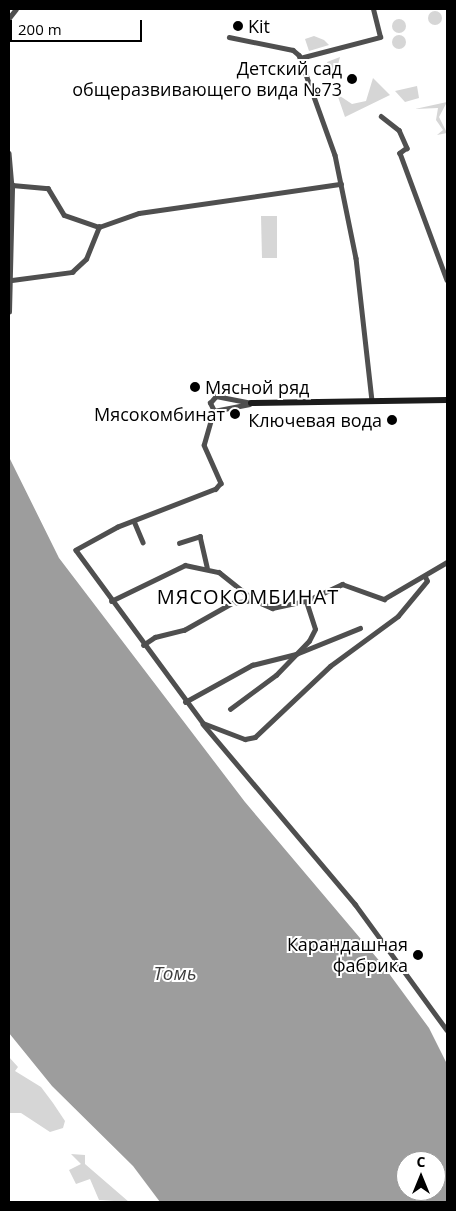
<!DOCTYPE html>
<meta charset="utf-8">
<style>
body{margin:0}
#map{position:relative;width:456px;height:1211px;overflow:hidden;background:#fff;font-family:"Open Sans",sans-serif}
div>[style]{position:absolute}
.green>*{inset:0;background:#d6d6d6}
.round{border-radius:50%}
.water>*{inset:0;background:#9d9d9d}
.street>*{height:4.5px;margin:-2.25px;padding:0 2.25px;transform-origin:2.25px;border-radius:2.25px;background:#4f4f4f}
.secondary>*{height:6px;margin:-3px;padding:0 3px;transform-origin:3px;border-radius:3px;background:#1c1c1c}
.dots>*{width:14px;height:14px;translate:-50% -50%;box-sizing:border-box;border:2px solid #fff;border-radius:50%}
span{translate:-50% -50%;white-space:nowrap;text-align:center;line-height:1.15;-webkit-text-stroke:4px #fff;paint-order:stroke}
.poi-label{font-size:18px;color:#000}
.left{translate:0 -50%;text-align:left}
.right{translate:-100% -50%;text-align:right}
.water-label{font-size:19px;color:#3e3e3e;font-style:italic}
.quarter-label{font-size:20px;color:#000;letter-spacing:1px}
.frame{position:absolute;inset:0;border:10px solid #000;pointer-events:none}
.north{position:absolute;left:396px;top:1151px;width:50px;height:50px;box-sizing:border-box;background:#fff;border:1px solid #999;border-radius:50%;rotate:0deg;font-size:14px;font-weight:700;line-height:20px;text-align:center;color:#000}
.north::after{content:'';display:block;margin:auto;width:18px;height:22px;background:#000;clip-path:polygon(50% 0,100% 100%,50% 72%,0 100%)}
.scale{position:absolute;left:10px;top:20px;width:132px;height:22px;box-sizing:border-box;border:2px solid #000;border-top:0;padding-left:6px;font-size:15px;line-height:18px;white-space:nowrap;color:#000;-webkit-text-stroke:4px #fff;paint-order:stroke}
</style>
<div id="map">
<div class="green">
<i class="round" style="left:428px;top:11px;width:14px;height:14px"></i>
<i class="round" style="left:392px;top:19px;width:14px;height:14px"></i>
<i class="round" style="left:392px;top:35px;width:14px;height:14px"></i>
<i style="clip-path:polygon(314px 36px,324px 40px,329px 45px,309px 51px,305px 39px)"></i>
<i style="clip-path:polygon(340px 57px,334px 80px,333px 80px,327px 62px)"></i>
<i style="clip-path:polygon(373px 78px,390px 95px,345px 117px,337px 94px,352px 104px,366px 101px)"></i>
<i style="clip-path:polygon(417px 86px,419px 98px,405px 102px,395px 91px)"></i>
<i style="clip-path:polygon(447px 102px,439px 117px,447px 133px,437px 135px,443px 130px,436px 120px,438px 108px,415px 109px)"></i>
<i style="clip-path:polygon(261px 216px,277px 216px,277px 258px,262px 258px)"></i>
<i style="clip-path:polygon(9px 1057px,18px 1067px,15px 1071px,41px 1087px,53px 1103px,65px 1121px,63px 1128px,50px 1132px,21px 1113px,9px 1113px)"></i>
<i style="clip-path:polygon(71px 1154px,85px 1155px,85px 1164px,129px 1202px,99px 1200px,90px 1179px,76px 1184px,69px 1170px,81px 1164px)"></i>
</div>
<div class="water">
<i style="clip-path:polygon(evenodd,9px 457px,59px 558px,245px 802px,382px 964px,429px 1028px,447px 1064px,447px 1202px,160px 1202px,133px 1166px,52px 1086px,9px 1033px,9px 457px,406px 1161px,436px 1161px,436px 1191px,406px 1191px,406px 1161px)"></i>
</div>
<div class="street">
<i style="left:9px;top:18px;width:11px;rotate:-52deg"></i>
<i style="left:229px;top:37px;width:65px;rotate:11.5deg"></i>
<i style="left:293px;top:50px;width:8px;rotate:40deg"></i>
<i style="left:299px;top:55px;width:106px;rotate:70.2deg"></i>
<i style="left:335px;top:155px;width:105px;rotate:78.5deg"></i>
<i style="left:356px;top:258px;width:143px;rotate:83.6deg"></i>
<i style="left:300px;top:58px;width:83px;rotate:-14.7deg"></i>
<i style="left:380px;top:37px;width:29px;rotate:-104deg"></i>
<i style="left:381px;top:116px;width:23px;rotate:38deg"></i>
<i style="left:399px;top:130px;width:20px;rotate:66deg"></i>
<i style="left:407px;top:148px;width:9px;rotate:144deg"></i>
<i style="left:400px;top:153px;width:135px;rotate:69.7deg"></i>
<i style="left:9px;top:153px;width:32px;rotate:85deg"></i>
<i style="left:12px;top:185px;width:36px;rotate:5deg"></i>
<i style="left:48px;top:188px;width:31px;rotate:59deg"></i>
<i style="left:64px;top:215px;width:37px;rotate:19deg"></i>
<i style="left:12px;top:280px;width:61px;rotate:-7.6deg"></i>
<i style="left:72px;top:272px;width:19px;rotate:-43deg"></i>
<i style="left:86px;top:259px;width:35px;rotate:-68deg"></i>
<i style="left:99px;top:227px;width:42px;rotate:-19.3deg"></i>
<i style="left:139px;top:213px;width:204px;rotate:-8.2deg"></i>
<i style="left:9px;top:312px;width:127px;rotate:-88.6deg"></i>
<i style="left:214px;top:411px;width:35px;rotate:106deg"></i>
<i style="left:204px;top:445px;width:42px;rotate:65.9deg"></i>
<i style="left:221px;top:483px;width:8px;rotate:130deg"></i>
<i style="left:216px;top:489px;width:105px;rotate:158.8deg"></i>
<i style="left:118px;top:527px;width:48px;rotate:151.3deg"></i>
<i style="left:76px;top:550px;width:215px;rotate:53.7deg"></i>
<i style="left:203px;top:723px;width:45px;rotate:20.9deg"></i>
<i style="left:245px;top:739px;width:10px;rotate:-11deg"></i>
<i style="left:255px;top:737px;width:103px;rotate:-43.4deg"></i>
<i style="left:330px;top:666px;width:84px;rotate:-36.3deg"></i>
<i style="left:398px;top:616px;width:45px;rotate:-50.4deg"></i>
<i style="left:427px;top:581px;width:4px;rotate:-117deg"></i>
<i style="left:214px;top:411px;width:9px;rotate:-117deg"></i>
<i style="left:210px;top:403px;width:9px;rotate:-49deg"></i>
<i style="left:216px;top:396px;width:36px;rotate:11deg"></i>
<i style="left:214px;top:411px;width:36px;rotate:-11deg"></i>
<i style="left:134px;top:521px;width:23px;rotate:67deg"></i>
<i style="left:179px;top:543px;width:22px;rotate:-18deg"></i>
<i style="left:200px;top:536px;width:32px;rotate:77deg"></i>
<i style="left:111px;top:601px;width:82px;rotate:-25.9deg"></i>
<i style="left:185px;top:565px;width:35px;rotate:12deg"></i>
<i style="left:219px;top:572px;width:45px;rotate:38.7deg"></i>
<i style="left:143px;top:645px;width:14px;rotate:-34deg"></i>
<i style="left:155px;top:637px;width:30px;rotate:-14deg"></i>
<i style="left:184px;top:630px;width:55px;rotate:-29.4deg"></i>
<i style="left:232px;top:603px;width:22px;rotate:-8deg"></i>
<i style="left:254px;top:600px;width:20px;rotate:24deg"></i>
<i style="left:272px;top:608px;width:35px;rotate:-12deg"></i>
<i style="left:306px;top:601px;width:40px;rotate:-25deg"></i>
<i style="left:342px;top:584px;width:45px;rotate:19.7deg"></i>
<i style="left:384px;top:599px;width:73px;rotate:-30.4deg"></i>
<i style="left:185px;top:702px;width:77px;rotate:-28.9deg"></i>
<i style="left:252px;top:665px;width:45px;rotate:-14deg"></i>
<i style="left:296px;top:654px;width:69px;rotate:-22.1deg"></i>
<i style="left:230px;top:709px;width:57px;rotate:-36.5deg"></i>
<i style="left:276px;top:675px;width:47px;rotate:-45.9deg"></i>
<i style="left:309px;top:641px;width:13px;rotate:-63deg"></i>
<i style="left:315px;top:629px;width:29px;rotate:-108deg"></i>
<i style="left:203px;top:724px;width:236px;rotate:49.8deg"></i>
<i style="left:355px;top:904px;width:156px;rotate:53.9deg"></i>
</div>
<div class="secondary">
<i style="left:251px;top:403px;width:196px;rotate:-0.9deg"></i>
</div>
<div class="dots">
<i style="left:238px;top:26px;background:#000"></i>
<i style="left:352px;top:79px;background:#000"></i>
<i style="left:195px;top:387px;background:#000"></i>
<i style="left:235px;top:414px;background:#000"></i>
<i style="left:392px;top:420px;background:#000"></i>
<i style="left:418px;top:955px;background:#000"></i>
</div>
<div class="poi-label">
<span class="left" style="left:248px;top:26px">Kit</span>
<span class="right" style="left:342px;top:79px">Детский сад<br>общеразвивающего вида №73</span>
<span class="left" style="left:205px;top:387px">Мясной ряд</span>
<span class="right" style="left:225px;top:414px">Мясокомбинат</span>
<span class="right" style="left:382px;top:420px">Ключевая вода</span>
<span class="right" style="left:408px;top:955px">Карандашная<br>фабрика</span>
</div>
<div class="water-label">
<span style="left:175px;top:974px">Томь</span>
</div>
<div class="quarter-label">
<span style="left:248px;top:596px">МЯСОКОМБИНАТ</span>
</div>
<div class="frame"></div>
<div class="north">С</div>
<div class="scale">200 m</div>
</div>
